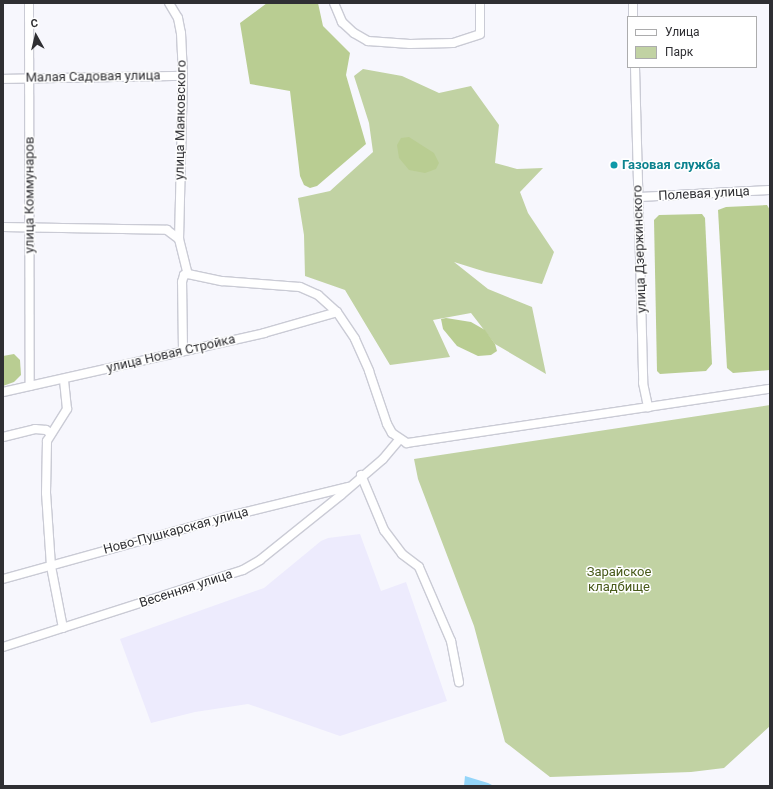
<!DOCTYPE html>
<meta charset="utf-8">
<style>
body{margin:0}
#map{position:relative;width:773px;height:789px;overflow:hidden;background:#f7f7fd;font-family:Roboto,sans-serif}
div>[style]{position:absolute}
.industrial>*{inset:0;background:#edebfd}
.green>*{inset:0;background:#c1d2a3}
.forest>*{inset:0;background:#b9cd92}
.water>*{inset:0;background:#94d5f9}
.roads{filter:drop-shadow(1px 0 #cacbd5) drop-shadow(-1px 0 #cacbd5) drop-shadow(0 1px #cacbd5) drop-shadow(0 -1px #cacbd5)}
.minor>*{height:8px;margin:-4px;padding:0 4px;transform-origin:4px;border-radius:4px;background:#fff}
.dots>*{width:11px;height:11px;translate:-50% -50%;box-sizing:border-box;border:2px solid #fff;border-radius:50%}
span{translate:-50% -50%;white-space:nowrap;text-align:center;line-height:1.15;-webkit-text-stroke:3px #fff;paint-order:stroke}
.street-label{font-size:13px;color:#2f2f33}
.culture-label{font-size:13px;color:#0d838f;font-weight:700}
.left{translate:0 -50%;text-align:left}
.park-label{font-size:13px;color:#485a1a}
.frame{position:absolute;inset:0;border:4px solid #2f2f33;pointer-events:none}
.legend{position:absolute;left:627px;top:16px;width:130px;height:52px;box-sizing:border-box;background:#fff;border:1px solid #acacad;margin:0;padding:5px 7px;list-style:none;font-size:12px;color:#2f2f33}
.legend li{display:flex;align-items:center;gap:8px;height:20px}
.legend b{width:20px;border:1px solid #acacad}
.north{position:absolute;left:16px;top:16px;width:40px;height:40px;-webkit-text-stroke:3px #fff;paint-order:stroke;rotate:352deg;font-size:11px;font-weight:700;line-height:16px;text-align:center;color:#2f2f33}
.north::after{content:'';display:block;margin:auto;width:14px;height:18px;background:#2f2f33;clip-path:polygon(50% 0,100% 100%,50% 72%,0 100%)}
</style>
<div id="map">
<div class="industrial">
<i style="clip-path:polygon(360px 534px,381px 591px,406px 582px,447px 701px,340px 736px,248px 704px,195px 712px,151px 723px,120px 639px,264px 588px,321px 541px,328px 538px)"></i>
</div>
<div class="green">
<i style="clip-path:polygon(363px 69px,402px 76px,439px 93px,471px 86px,499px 125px,495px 163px,517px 169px,543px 168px,520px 192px,528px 213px,554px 252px,542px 284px,486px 272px,454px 262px,488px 289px,532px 307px,546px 374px,495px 344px,471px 313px,433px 320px,450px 357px,390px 365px,345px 290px,305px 276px,304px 235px,298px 198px,330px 191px,373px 152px,369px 123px,354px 76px)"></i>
<i style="clip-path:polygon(770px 405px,770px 726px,724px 768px,691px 772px,550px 777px,505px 742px,474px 626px,418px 479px,414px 459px)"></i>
</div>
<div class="forest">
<i style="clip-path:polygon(267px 3px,318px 3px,323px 26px,350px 53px,346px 75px,366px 144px,317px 186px,310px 188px,304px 185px,300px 176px,290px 91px,250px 84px,240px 23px)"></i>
<i style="clip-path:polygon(409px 137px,434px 153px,439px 163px,436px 169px,425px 173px,409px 170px,399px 158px,397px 145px,401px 138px)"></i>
<i style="clip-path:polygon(767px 205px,770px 210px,770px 370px,733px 373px,727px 368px,718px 210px,726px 207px)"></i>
<i style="clip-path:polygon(702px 214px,705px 218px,712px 364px,706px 371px,660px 374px,657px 371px,654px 220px,659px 215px)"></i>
<i style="clip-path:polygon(446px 318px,471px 322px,485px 330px,495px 344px,497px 351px,491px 355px,478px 356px,457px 346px,443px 329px,441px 319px)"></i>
<i style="clip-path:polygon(14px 354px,20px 360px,21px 375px,14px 382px,3px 386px,3px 356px)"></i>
</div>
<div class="water">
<i style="clip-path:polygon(465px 776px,488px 783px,494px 786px,464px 786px)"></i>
</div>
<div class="roads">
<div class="minor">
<i style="left:29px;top:3px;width:383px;rotate:89.9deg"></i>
<i style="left:169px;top:3px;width:17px;rotate:59deg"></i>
<i style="left:178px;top:18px;width:15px;rotate:79deg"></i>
<i style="left:181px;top:33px;width:43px;rotate:87.3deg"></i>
<i style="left:183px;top:76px;width:163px;rotate:91.4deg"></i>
<i style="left:334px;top:3px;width:21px;rotate:67deg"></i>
<i style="left:342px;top:22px;width:16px;rotate:43deg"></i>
<i style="left:354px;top:33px;width:16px;rotate:30deg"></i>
<i style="left:368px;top:41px;width:42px;rotate:4.1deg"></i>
<i style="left:410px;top:44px;width:43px;rotate:-1.3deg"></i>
<i style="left:453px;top:43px;width:28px;rotate:-18deg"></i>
<i style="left:480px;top:34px;width:31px;rotate:-90deg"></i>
<i style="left:633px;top:3px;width:14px;rotate:90deg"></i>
<i style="left:635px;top:67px;width:316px;rotate:88.5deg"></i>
<i style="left:643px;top:383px;width:25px;rotate:78deg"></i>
<i style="left:3px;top:79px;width:180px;rotate:-1deg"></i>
<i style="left:639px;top:197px;width:131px;rotate:-3.1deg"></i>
<i style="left:3px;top:227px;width:164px;rotate:1deg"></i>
<i style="left:167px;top:230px;width:15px;rotate:37deg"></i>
<i style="left:179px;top:239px;width:36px;rotate:76deg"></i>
<i style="left:188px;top:274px;width:35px;rotate:12deg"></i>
<i style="left:222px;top:281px;width:78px;rotate:4.4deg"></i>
<i style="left:300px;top:287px;width:20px;rotate:24deg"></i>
<i style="left:318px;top:295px;width:25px;rotate:42deg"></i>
<i style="left:337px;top:312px;width:32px;rotate:56deg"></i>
<i style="left:355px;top:339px;width:35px;rotate:66deg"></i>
<i style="left:369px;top:371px;width:56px;rotate:71.2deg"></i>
<i style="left:387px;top:424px;width:10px;rotate:61deg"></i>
<i style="left:392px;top:433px;width:18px;rotate:34deg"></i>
<i style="left:407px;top:443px;width:367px;rotate:-8.5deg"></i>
<i style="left:183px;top:350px;width:68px;rotate:-90.8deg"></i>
<i style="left:182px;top:282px;width:7px;rotate:-74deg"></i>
<i style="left:184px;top:275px;width:4px;rotate:-14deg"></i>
<i style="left:3px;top:392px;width:268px;rotate:-12.7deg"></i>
<i style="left:264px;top:333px;width:76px;rotate:-16deg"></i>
<i style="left:3px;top:437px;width:33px;rotate:-14deg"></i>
<i style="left:35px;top:429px;width:11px;rotate:5deg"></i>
<i style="left:46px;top:430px;width:5px;rotate:37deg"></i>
<i style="left:361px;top:475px;width:60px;rotate:67.3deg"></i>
<i style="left:384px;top:530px;width:30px;rotate:53deg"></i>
<i style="left:402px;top:554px;width:21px;rotate:37deg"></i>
<i style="left:419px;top:567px;width:81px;rotate:66.6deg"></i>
<i style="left:451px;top:641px;width:42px;rotate:79deg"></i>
<i style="left:3px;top:579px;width:231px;rotate:-15.5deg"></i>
<i style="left:226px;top:517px;width:126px;rotate:-13.8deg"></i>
<i style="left:63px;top:628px;width:63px;rotate:-101deg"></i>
<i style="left:51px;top:566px;width:73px;rotate:-93.9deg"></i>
<i style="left:46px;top:493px;width:52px;rotate:-88.9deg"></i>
<i style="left:47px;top:441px;width:38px;rotate:-58deg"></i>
<i style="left:67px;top:409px;width:30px;rotate:-96deg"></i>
<i style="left:3px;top:647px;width:252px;rotate:-17.8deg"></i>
<i style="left:243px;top:570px;width:20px;rotate:-30deg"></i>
<i style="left:260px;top:560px;width:104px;rotate:-38.7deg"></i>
<i style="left:341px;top:495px;width:55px;rotate:-40.6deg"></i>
<i style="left:383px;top:459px;width:25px;rotate:-50deg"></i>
</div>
</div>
<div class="dots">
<i style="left:614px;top:165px;background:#0f9aa8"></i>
</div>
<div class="street-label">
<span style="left:93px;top:77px;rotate:-1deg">Малая Садовая улица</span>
<span style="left:181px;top:120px;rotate:-89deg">улица Маяковского</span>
<span style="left:704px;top:194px;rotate:-3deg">Полевая улица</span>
<span style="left:30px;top:195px;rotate:-90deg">улица Коммунаров</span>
<span style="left:640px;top:249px;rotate:-92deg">улица Дзержинского</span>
<span style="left:171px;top:354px;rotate:-13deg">улица Новая Стройка</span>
<span style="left:176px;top:531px;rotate:-15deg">Ново-Пушкарская улица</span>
<span style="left:186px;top:589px;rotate:-18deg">Весенняя улица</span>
</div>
<div class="culture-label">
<span class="left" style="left:622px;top:165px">Газовая служба</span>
</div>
<div class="park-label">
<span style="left:619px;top:580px">Зарайское<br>кладбище</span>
</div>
<div class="frame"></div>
<ul class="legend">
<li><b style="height:5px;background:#fff"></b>Улица</li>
<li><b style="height:11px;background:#c1d2a3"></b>Парк</li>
</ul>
<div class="north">С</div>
</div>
